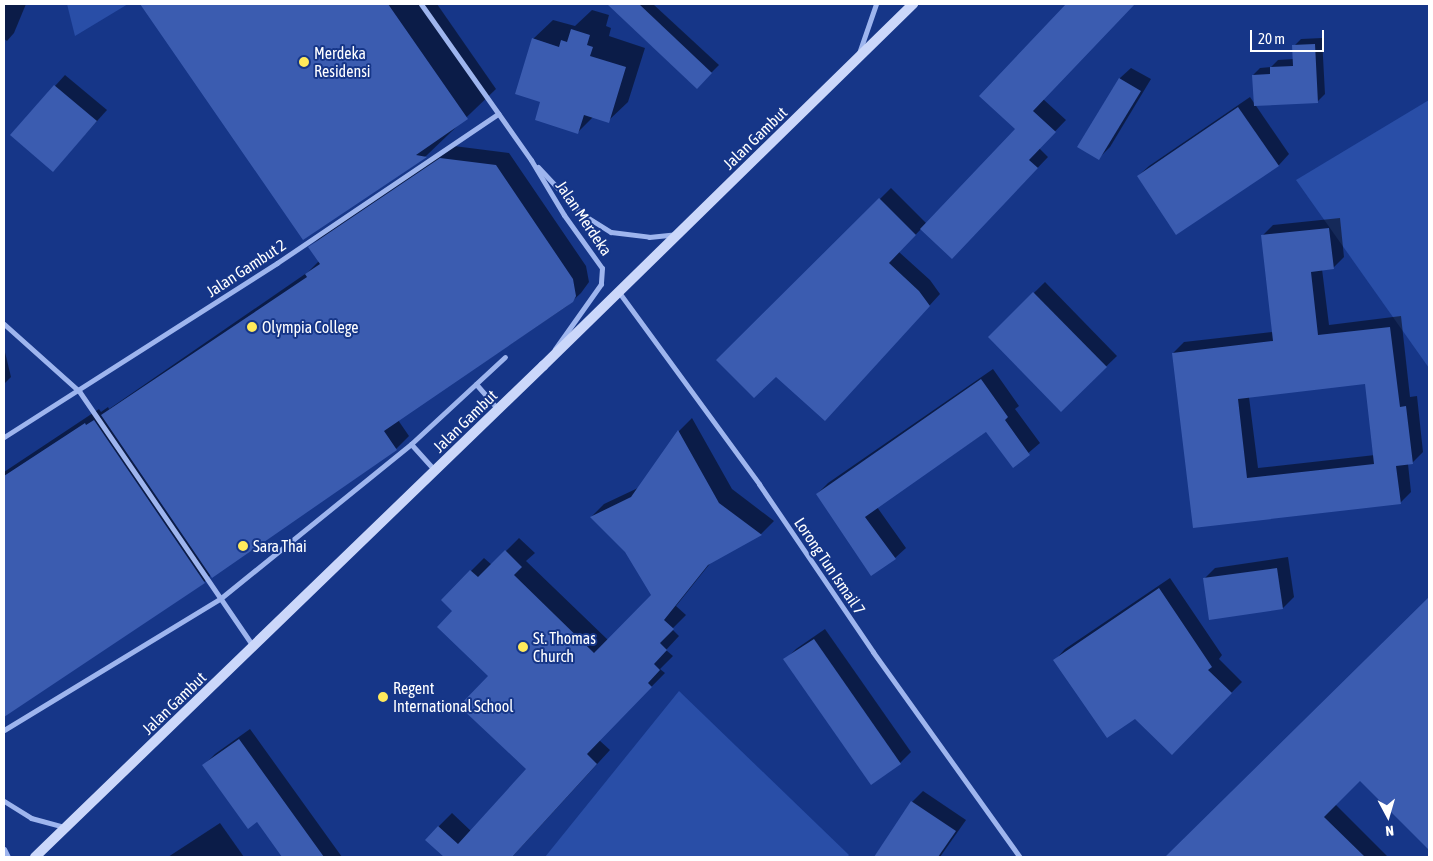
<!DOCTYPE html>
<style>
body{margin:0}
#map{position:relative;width:1433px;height:861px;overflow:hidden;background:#163688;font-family:"Asap Condensed",sans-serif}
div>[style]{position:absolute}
.green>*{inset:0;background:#294ea7}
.shadow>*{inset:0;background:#0007}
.building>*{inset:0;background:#3b5cb0}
.street>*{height:5px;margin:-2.5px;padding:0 2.5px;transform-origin:2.5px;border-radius:2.5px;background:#9eb5ee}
.secondary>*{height:10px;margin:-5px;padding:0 5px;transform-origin:5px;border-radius:5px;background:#cbd7fa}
.dots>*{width:14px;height:14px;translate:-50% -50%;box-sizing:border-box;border:2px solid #163688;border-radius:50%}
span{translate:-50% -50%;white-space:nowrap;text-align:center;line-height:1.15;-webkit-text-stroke:4px #163688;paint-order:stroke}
.poi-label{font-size:16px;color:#fff}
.left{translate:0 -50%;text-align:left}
.street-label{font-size:16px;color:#fff}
.frame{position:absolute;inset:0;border:5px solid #fff;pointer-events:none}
.north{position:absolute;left:1363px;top:791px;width:50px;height:50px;-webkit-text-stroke:4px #163688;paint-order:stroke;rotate:174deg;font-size:14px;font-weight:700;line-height:20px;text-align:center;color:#fff}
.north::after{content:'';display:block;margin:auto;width:18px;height:22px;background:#fff;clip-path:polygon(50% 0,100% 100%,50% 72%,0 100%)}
.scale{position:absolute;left:1250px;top:30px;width:74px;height:22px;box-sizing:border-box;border:2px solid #fff;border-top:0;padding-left:6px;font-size:15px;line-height:18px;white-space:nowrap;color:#fff;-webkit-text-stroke:4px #163688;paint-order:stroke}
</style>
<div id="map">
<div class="green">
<i style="clip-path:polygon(67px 4px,128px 4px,75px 36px)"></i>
<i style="clip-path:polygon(1429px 100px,1429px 368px,1296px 180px)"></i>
<i style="clip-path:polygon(679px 691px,849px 855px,847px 857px,545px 857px)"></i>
</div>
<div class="shadow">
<i style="clip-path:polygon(4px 4px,26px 4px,14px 33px,7px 41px,4px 39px)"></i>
<i style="clip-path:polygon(141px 4px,437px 4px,496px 89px,426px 156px,303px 238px)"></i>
<i style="clip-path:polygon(624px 4px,653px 4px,719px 65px,697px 87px,617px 11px)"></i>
<i style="clip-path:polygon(1068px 4px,1134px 4px,1043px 99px,1066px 120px,1039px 148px,1048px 157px,963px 246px,922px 228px,899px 252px,930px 280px,940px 294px,836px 408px,775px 375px,718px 360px,891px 188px,927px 224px,1016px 129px,981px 96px)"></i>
<i style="clip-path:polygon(592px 10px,609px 15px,606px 26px,611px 28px,609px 36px,645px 48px,628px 102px,608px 121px,593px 117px,578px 132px,542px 101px,533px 39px,553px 20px,575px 26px)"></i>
<i style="clip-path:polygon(1322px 38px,1325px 94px,1317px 102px,1253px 75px,1260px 68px,1271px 67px,1278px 60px,1294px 59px,1294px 46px,1301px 39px)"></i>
<i style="clip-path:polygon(1131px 68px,1151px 79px,1110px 147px,1099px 158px,1079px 146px,1120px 78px)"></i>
<i style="clip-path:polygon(65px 75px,107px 110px,53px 170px,55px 86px)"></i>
<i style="clip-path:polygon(1250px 97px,1289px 154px,1279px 165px,1177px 233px,1138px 176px,1149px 166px)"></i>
<i style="clip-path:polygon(454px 146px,509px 153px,586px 266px,589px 282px,581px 293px,567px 306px,398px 420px,409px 436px,396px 449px,212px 576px,211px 575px,204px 582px,4px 716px,4px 472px,99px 409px,101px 412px,108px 407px,109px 409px,308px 272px,319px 261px,310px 247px,323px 234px)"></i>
<i style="clip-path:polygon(evenodd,1340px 218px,1344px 257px,1333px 268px,1322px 269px,1329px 325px,1401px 316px,1410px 397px,1417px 396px,1423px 452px,1412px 463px,1408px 464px,1411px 492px,1400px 503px,1194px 526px,1173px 353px,1184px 342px,1273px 332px,1262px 236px,1273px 225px,1340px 218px,1366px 383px,1375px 455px,1258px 468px,1249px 397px,1366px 383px)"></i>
<i style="clip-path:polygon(1045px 282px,1117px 356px,1061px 410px,989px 337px)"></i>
<i style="clip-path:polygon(4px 348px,11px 377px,4px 384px)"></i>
<i style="clip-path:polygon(993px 369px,1019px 406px,1015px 409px,1040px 443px,1013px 466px,987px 431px,877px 507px,906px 548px,895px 558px,817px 494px,828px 483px)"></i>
<i style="clip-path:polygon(692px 418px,732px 489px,774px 521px,761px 534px,712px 561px,676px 606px,686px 615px,672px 629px,679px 636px,666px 650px,673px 656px,660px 669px,665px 673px,599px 740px,610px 750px,512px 857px,446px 857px,427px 840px,439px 826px,452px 813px,471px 831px,528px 768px,489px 676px,454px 611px,442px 600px,484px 558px,492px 565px,519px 538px,535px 553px,526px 561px,608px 640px,652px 595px,626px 551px,591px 517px,604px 504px,640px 487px,679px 431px)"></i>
<i style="clip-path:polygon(1288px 557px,1294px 597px,1283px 608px,1204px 579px,1215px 568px)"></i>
<i style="clip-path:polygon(1170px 578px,1222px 655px,1219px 659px,1242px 682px,1172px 753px,1135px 717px,1055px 660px,1065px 649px)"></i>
<i style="clip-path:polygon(1429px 599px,1429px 848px,1360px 779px,1335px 804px,1388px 857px,1166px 857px)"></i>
<i style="clip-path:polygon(825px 629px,911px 752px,900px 763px,785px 660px,796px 649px)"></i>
<i style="clip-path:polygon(250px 729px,342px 857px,283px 857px,257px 821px,204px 765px,215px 754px)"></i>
<i style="clip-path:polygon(923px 791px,966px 820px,940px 857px,875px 857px,912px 802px)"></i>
<i style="clip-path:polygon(220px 823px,244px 857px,168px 857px)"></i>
</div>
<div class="building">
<i style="clip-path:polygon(140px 4px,388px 4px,468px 119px,416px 155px,427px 157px,303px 240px)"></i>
<i style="clip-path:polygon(607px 4px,639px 4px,712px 73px,697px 89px)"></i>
<i style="clip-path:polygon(1066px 4px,1135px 4px,1033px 111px,1056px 132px,1029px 160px,1038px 168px,952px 259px,920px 229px,1015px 129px,979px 96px)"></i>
<i style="clip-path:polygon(571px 29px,590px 35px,587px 45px,593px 47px,590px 56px,626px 67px,609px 123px,584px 115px,578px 134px,535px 120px,540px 102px,515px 94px,532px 38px,559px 47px,561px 40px,567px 42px)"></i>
<i style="clip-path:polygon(1315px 44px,1318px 103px,1254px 106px,1252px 75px,1270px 74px,1270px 67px,1293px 66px,1292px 45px)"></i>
<i style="clip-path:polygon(1119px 78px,1141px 91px,1099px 160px,1077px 147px)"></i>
<i style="clip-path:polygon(54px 85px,97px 121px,53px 172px,10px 135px)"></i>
<i style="clip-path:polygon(1238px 107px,1279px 166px,1176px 235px,1137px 176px)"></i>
<i style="clip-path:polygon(440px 158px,496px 165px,573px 279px,576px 296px,573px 302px,384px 431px,397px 450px,212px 578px,101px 415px,307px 277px,305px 274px,320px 264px,308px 247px)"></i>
<i style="clip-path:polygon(879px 198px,916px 235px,889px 263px,919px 291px,930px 306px,825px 421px,776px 377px,754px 398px,716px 360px)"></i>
<i style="clip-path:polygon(evenodd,1329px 228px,1334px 269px,1311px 272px,1318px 335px,1390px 327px,1400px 407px,1406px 406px,1413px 464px,1396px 466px,1401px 504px,1193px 528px,1172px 353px,1273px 341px,1261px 235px,1329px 228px,1365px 384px,1374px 464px,1247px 478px,1238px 399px,1365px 384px)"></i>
<i style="clip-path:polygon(1033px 292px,1107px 367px,1061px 412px,988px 337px)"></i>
<i style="clip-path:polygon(981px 379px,1008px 417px,1005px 420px,1030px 455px,1013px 468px,986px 432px,865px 517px,896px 559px,871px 576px,816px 494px)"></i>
<i style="clip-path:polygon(94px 420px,205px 583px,4px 717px,4px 476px,85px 423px,86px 425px)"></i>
<i style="clip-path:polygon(678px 430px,719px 503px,762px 535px,708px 565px,664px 620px,674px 629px,660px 643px,667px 650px,654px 664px,660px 670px,648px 683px,652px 687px,587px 754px,597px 764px,512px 857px,444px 857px,425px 840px,438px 826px,458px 844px,526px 769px,459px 706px,488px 676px,437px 627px,452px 611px,441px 600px,470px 570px,478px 577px,505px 550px,522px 567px,514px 575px,594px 653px,651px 595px,625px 552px,590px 517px,631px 497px)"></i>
<i style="clip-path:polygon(1277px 568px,1283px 609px,1209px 620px,1203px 578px)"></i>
<i style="clip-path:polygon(1159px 588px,1212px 667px,1208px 670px,1232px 693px,1172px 755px,1135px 719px,1107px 738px,1053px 660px)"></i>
<i style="clip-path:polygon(1429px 597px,1429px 850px,1360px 781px,1324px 817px,1365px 857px,1165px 857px)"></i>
<i style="clip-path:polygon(814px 639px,901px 764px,871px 785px,783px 659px)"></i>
<i style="clip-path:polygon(239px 739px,324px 857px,282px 857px,257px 822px,248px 829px,202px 765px)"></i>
<i style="clip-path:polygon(911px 801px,956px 831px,938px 857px,874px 857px)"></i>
</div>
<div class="street">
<i style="left:421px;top:4px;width:191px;rotate:54.8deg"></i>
<i style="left:531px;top:160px;width:64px;rotate:59deg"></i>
<i style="left:564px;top:215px;width:65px;rotate:54.4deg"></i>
<i style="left:602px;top:268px;width:16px;rotate:94deg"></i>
<i style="left:601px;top:284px;width:80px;rotate:125.3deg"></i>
<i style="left:859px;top:53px;width:52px;rotate:-70.9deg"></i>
<i style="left:538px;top:167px;width:64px;rotate:46.9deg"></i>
<i style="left:582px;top:214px;width:34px;rotate:32deg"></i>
<i style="left:611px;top:232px;width:38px;rotate:7deg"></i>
<i style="left:649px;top:237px;width:27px;rotate:-6deg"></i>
<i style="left:618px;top:291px;width:239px;rotate:53.8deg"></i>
<i style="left:759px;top:484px;width:203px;rotate:55.8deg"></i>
<i style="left:873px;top:652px;width:252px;rotate:54.4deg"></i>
<i style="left:4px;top:324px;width:101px;rotate:41.8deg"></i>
<i style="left:79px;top:391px;width:309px;rotate:55.7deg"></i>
<i style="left:476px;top:384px;width:33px;rotate:49deg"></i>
<i style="left:4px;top:437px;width:324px;rotate:-32.5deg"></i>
<i style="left:277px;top:263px;width:267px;rotate:-34deg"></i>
<i style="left:411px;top:444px;width:36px;rotate:48deg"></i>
<i style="left:4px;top:730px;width:254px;rotate:-31.3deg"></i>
<i style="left:221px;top:598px;width:245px;rotate:-39deg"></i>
<i style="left:411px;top:444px;width:128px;rotate:-42.8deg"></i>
<i style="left:4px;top:801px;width:32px;rotate:32deg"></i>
<i style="left:31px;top:818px;width:34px;rotate:15deg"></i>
<i style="left:4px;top:849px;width:9px;rotate:63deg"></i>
</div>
<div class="secondary">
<i style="left:35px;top:857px;width:707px;rotate:-44.03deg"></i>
<i style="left:543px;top:366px;width:518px;rotate:-44.37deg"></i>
</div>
<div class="dots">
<i style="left:304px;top:62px;background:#ffea5b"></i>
<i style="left:252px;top:327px;background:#ffea5b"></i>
<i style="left:243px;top:546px;background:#ffea5b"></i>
<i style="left:523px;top:647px;background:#ffea5b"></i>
<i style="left:383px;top:697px;background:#ffea5b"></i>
</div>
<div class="poi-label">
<span class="left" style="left:314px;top:62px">Merdeka<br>Residensi</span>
<span class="left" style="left:262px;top:327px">Olympia College</span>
<span class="left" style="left:253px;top:546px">Sara Thai</span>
<span class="left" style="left:533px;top:647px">St. Thomas<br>Church</span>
<span class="left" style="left:393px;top:697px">Regent<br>International School</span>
</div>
<div class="street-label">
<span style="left:755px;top:138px;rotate:-44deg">Jalan Gambut</span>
<span style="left:584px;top:218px;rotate:56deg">Jalan Merdeka</span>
<span style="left:246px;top:268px;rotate:-33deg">Jalan Gambut 2</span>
<span style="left:465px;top:421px;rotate:-44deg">Jalan Gambut</span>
<span style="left:830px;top:566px;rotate:56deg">Lorong Tun Ismail 7</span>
<span style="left:174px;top:703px;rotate:-44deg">Jalan Gambut</span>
</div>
<div class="frame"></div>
<div class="north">N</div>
<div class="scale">20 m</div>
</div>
